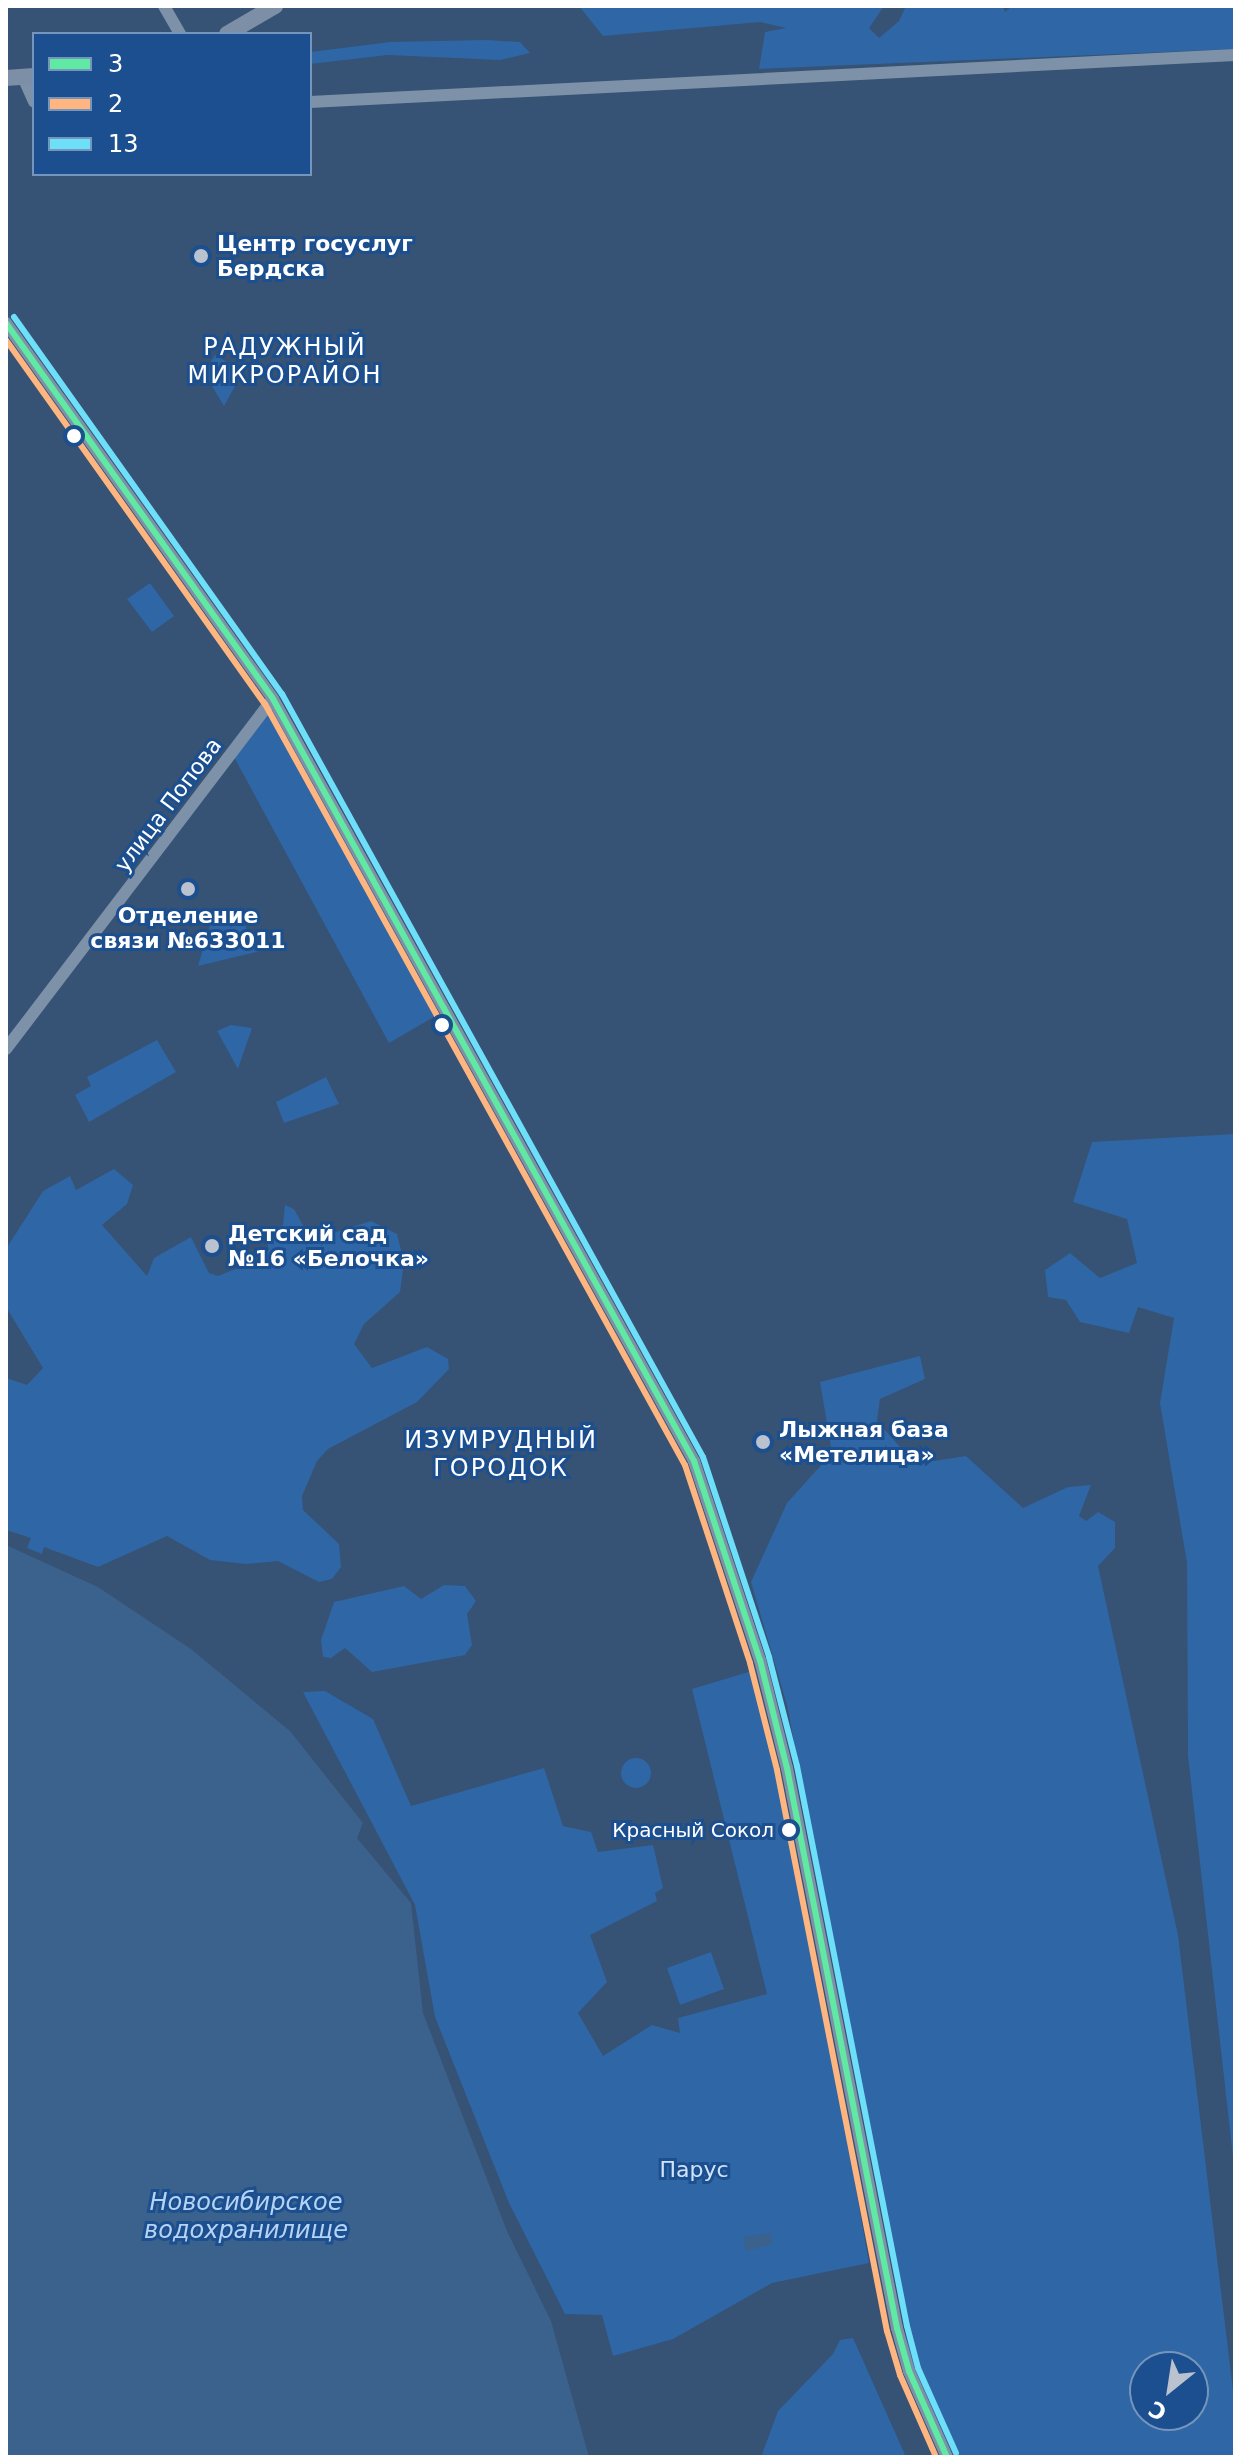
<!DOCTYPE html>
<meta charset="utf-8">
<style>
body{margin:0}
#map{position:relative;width:1241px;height:2463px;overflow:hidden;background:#365274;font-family:"DejaVu Sans",sans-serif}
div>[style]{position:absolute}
.green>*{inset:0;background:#2f66a5}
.round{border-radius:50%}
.water>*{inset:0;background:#3b618d}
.minor>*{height:12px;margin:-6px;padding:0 6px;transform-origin:6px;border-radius:6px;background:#7d92a8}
.major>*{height:16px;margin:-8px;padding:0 8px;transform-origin:8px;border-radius:8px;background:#7d8ea7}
.bus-1>*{height:6px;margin:-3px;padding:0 3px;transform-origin:3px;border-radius:3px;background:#60e9a3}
.bus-2>*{height:6px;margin:-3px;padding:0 3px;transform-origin:3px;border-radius:3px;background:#ffb580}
.bus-3>*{height:6px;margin:-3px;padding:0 3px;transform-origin:3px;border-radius:3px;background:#6ddff8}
.dots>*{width:22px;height:22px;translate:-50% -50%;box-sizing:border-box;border:4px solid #1b4f8f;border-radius:50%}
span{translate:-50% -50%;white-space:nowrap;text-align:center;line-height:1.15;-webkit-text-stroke:6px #1b4f8f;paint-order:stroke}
.bus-label{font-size:20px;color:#fff}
.right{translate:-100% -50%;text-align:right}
.poi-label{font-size:22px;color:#fff;font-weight:700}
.left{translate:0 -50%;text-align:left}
.street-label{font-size:22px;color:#fff}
.park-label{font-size:22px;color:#cfe3fa}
.neighbourhood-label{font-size:24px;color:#fff;letter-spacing:2px}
.water-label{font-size:24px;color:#b5d3f5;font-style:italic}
.frame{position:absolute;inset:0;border:8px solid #fff;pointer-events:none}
.legend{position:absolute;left:32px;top:32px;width:280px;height:144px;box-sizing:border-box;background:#1b4f8f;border:2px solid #7695bc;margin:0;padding:10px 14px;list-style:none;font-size:24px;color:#fff}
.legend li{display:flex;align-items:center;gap:16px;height:40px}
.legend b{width:40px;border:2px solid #7695bc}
.north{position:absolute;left:1129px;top:2351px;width:80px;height:80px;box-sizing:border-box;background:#1b4f8f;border:2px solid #7695bc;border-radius:50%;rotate:210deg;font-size:22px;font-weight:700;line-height:32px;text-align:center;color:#fff}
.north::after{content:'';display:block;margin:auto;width:28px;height:36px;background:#b9c2ce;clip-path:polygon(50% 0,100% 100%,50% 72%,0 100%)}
</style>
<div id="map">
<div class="green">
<i style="clip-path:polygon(579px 6px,884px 6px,869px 28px,879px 38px,899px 21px,906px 6px,1003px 6px,1005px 12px,1012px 6px,1235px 6px,1235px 49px,759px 69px,765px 32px,786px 28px,760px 22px,603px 36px)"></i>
<i style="clip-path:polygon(486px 40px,520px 42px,530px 53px,500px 60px,388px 55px,310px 64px,310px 52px,390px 42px)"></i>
<i style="clip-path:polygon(215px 355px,243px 372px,224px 406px,204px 373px)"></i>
<i style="clip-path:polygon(150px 583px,174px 616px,152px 632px,127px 599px)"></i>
<i style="clip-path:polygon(272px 709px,439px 1014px,389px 1043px,234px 757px)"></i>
<i style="clip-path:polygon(236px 910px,260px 951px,198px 966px,211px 922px)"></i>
<i style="clip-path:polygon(231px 1025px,252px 1028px,238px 1069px,217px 1031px)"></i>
<i style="clip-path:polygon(157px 1040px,176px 1072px,89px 1122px,75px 1095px,91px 1086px,87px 1077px)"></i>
<i style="clip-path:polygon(326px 1077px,339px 1104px,284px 1123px,276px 1102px)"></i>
<i style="clip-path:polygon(1235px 1134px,1235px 2175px,1188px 1756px,1187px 1563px,1160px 1403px,1174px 1318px,1138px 1307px,1129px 1333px,1080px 1322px,1066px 1300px,1048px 1297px,1045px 1270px,1070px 1253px,1100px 1278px,1137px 1263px,1127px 1219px,1073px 1202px,1092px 1142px)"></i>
<i style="clip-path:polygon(114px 1169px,133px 1185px,127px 1204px,102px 1225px,147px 1276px,154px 1258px,191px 1237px,209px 1273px,218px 1276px,265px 1257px,269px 1249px,265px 1237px,283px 1225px,285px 1205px,294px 1209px,311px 1240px,371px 1221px,397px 1234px,404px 1262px,400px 1292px,364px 1324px,354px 1344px,372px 1368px,427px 1347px,448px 1359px,449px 1369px,417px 1402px,328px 1449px,317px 1461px,302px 1496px,303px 1510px,339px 1544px,341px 1567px,332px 1579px,319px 1582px,278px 1561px,246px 1564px,210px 1560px,167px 1536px,98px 1567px,44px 1547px,42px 1554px,27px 1548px,31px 1538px,6px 1530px,6px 1378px,27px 1385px,43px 1368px,6px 1307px,6px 1249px,43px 1191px,70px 1176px,76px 1190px)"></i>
<i style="clip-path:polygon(evenodd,920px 1356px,925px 1379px,880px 1399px,877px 1421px,908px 1456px,934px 1461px,966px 1456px,1023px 1508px,1068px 1487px,1091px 1485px,1079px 1516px,1086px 1521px,1098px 1512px,1115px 1522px,1115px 1548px,1098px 1566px,1178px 1935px,1235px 2407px,1235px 2457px,954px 2457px,911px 2361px,787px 1705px,751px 1582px,787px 1503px,832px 1453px,820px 1382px,920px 1356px,1145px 2367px,1193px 2367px,1193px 2415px,1145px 2415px,1145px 2367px)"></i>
<i style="clip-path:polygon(444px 1585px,465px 1586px,476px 1601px,467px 1614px,472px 1645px,465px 1655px,372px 1672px,345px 1648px,331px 1658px,323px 1657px,321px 1640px,334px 1602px,404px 1586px,421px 1599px)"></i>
<i style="clip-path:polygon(755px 1670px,792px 1828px,869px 2263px,772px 2283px,673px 2339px,613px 2356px,602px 2315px,565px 2314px,509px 2203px,435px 2017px,415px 1905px,303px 1692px,325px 1691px,373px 1719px,411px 1806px,544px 1768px,563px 1826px,591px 1832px,598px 1852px,653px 1845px,663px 1888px,655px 1893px,657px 1901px,590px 1935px,607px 1982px,578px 2013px,603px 2056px,652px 2025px,680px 2033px,678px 2018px,767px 1994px,692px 1689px)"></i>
<i class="round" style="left:621px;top:1758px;width:30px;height:30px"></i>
<i style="clip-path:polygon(711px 1952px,724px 1989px,680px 2005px,667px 1968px)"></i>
<i style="clip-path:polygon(853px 2338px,906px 2457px,761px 2457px,778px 2411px,833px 2354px,840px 2340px)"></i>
</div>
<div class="water">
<i style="clip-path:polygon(6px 1545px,98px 1587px,191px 1649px,290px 1731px,363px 1823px,357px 1838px,411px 1903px,423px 2013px,507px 2231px,551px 2321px,589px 2457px,6px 2457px)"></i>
<i style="clip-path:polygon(771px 2233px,772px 2244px,746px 2251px,744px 2237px)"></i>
</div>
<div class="minor">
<i style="left:164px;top:6px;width:32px;rotate:60deg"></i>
<i style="left:23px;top:77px;width:27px;rotate:66deg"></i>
<i style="left:310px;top:102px;width:926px;rotate:-2.91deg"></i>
<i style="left:6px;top:323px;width:461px;rotate:54.6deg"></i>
<i style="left:273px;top:699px;width:871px;rotate:61.08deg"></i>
<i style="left:694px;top:1461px;width:210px;rotate:71.7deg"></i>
<i style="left:760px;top:1660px;width:111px;rotate:76deg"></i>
<i style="left:787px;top:1768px;width:571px;rotate:78.89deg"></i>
<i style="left:897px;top:2328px;width:45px;rotate:74.4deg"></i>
<i style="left:909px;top:2371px;width:94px;rotate:66.2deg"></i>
<i style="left:6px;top:1049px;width:440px;rotate:-52.7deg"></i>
</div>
<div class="major">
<i style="left:227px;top:34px;width:56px;rotate:-30.3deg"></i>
<i style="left:6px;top:78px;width:28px;rotate:-4deg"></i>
</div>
<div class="bus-1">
<i style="left:6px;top:323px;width:461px;rotate:54.6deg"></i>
<i style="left:273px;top:699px;width:871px;rotate:61.08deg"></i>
<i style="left:694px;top:1461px;width:210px;rotate:71.7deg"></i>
<i style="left:760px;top:1660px;width:111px;rotate:76deg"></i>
<i style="left:787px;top:1768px;width:571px;rotate:78.89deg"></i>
<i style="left:897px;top:2328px;width:45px;rotate:74.4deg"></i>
<i style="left:909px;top:2371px;width:94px;rotate:66.2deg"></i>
</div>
<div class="bus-2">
<i style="left:6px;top:340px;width:447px;rotate:54.6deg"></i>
<i style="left:265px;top:704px;width:869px;rotate:61.11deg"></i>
<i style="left:685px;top:1465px;width:208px;rotate:71.8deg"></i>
<i style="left:750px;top:1663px;width:110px;rotate:75.8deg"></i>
<i style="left:777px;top:1770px;width:572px;rotate:78.91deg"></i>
<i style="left:887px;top:2331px;width:46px;rotate:73.5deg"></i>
<i style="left:900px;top:2375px;width:90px;rotate:66.3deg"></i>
</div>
<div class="bus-3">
<i style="left:14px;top:317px;width:463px;rotate:54.6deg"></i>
<i style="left:282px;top:694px;width:871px;rotate:61.11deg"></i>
<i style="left:703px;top:1457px;width:211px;rotate:71.7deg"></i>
<i style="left:769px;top:1657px;width:113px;rotate:75.6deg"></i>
<i style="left:797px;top:1766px;width:571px;rotate:78.89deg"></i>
<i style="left:907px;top:2326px;width:43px;rotate:75.3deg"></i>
<i style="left:918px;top:2368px;width:93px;rotate:65.9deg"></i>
</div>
<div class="dots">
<i style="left:201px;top:256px;background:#b9c2ce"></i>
<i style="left:74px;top:436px;background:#fff"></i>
<i style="left:188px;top:889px;background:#b9c2ce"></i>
<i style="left:442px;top:1025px;background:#fff"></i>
<i style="left:212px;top:1246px;background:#b9c2ce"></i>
<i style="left:763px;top:1442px;background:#b9c2ce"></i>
<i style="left:789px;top:1830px;background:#fff"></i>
</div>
<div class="bus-label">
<span class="right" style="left:774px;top:1830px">Красный Сокол</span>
</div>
<div class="poi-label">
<span class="left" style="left:217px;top:256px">Центр госуслуг<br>Бердска</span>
<span style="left:188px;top:928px">Отделение<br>связи №633011</span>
<span class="left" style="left:228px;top:1246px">Детский сад<br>№16 «Белочка»</span>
<span class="left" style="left:779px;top:1442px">Лыжная база<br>«Метелица»</span>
</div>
<div class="street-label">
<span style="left:168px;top:805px;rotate:-53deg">улица Попова</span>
</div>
<div class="park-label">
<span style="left:694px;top:2170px">Парус</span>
</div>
<div class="neighbourhood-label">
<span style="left:285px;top:362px">РАДУЖНЫЙ<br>МИКРОРАЙОН</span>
<span style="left:501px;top:1455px">ИЗУМРУДНЫЙ<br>ГОРОДОК</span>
</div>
<div class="water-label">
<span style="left:246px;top:2217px">Новосибирское<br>водохранилище</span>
</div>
<div class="frame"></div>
<ul class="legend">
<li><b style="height:10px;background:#60e9a3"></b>3</li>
<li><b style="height:10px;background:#ffb580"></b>2</li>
<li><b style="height:10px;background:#6ddff8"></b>13</li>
</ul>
<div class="north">С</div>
</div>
